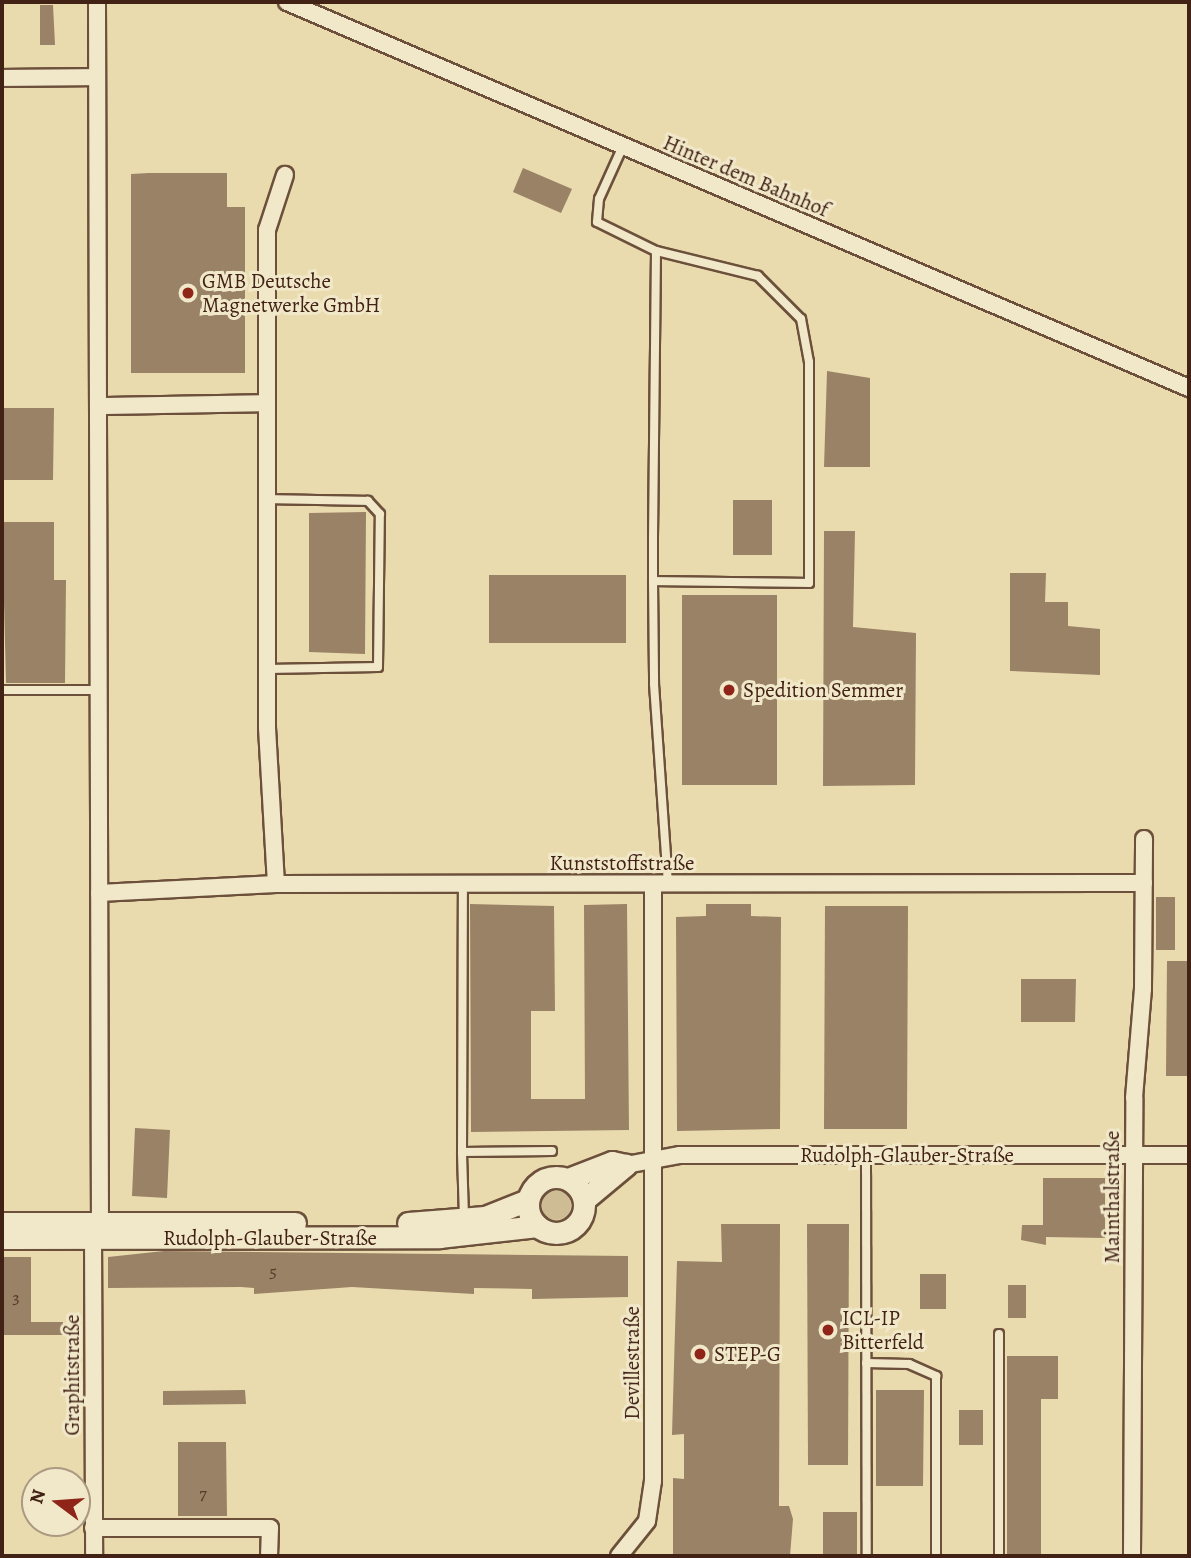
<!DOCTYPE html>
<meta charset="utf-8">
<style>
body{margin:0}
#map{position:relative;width:1191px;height:1558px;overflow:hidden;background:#eadbae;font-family:Alegreya,serif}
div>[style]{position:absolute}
.green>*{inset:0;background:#cdbc94}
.round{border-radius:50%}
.building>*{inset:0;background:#998265}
.roads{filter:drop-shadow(2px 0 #6c503b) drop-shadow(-2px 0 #6c503b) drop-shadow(0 2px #6c503b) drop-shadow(0 -2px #6c503b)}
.lane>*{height:8px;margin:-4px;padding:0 4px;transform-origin:4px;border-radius:4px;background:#f1e8ca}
.street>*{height:16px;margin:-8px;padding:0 8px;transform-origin:8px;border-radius:8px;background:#f1e8ca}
.secondary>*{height:21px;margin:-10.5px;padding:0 10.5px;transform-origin:10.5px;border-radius:10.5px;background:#f1e8ca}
.secondary>.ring{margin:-10.5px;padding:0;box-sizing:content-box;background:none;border:21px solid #f1e8ca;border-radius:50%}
.dots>*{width:19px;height:19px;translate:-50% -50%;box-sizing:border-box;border:4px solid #f1e8ca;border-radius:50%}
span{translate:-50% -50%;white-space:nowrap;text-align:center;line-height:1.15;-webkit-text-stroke:6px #f1e8ca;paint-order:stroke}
.number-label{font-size:18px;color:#583a29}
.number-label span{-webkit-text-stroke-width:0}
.street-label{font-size:21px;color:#422215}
.poi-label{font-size:21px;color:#422215}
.left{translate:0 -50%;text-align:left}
.frame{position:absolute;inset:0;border:4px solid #422215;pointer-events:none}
.north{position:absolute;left:21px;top:1467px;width:70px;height:70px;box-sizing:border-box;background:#f1e8ca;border:2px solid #ab9982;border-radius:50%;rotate:286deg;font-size:19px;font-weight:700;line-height:28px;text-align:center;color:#422215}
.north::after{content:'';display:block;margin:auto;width:24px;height:32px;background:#8f2418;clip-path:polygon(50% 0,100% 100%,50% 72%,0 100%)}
</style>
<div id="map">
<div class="green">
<i class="round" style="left:541px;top:1190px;width:30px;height:30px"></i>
</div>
<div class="building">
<i style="clip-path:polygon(40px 5px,53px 5px,55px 45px,40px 45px)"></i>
<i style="clip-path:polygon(523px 168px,572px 189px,561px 213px,513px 192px)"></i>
<i style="clip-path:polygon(149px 173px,227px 173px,227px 207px,245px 207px,245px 373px,131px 373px,131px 174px)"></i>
<i style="clip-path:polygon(827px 371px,870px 378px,870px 467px,824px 467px)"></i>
<i style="clip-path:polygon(2px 408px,54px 408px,53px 480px,2px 480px)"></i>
<i style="clip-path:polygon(733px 500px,772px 500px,772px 555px,733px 555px)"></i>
<i style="clip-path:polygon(366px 512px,365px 654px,309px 652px,309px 513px)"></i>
<i style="clip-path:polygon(2px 522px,54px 522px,54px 580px,66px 580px,65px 683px,6px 683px)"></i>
<i style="clip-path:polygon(824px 531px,855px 531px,853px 627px,916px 633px,915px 785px,823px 786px)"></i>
<i style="clip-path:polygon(1010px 573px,1046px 573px,1045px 602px,1068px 602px,1068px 626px,1100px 629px,1100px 675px,1010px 671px)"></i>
<i style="clip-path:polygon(489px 575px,626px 575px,626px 643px,489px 643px)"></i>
<i style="clip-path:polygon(682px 595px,777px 595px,777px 785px,682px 785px)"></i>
<i style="clip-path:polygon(1156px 897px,1175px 897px,1175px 950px,1156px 950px)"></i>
<i style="clip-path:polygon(470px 904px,554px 906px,555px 1011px,531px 1011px,531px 1099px,585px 1099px,584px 905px,627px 904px,629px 1130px,471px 1132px)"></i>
<i style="clip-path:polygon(706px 904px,751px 904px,751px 916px,781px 917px,780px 1129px,677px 1131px,676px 917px,706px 916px)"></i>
<i style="clip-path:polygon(825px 906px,908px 906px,907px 1129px,824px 1129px)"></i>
<i style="clip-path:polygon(1167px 961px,1189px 961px,1189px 1076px,1166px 1076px)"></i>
<i style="clip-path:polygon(1021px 979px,1076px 979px,1075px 1022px,1021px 1022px)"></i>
<i style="clip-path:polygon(135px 1128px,170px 1130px,167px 1198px,132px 1196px)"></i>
<i style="clip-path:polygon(1043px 1178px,1105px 1178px,1105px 1238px,1046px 1237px,1046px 1245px,1021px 1240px,1022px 1225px,1043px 1225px)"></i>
<i style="clip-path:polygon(721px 1224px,780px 1224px,779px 1506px,789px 1506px,793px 1519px,790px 1556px,673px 1556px,673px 1478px,684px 1479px,684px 1434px,672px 1435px,677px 1261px,722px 1262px)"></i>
<i style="clip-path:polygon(807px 1224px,849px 1224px,848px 1465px,808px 1465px)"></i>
<i style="clip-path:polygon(164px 1251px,628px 1256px,628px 1297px,532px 1299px,532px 1289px,474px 1288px,474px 1294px,352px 1287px,254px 1294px,254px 1288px,241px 1287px,108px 1288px,108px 1257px)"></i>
<i style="clip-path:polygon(2px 1257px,31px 1257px,31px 1322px,63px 1322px,63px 1335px,2px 1335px)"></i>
<i style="clip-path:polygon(920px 1274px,946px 1274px,946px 1309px,920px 1309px)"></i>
<i style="clip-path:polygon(1008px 1285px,1026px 1285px,1026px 1318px,1008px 1318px)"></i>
<i style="clip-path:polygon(1007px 1356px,1058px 1356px,1058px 1399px,1041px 1399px,1041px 1556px,1007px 1556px)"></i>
<i style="clip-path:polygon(245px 1390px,246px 1404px,163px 1405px,163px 1391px)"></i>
<i style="clip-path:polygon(876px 1390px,924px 1390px,923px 1486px,876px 1486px)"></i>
<i style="clip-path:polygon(959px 1410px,983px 1410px,983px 1445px,959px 1445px)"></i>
<i style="clip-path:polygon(178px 1442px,226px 1442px,227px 1516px,178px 1516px)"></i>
<i style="clip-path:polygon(823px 1512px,857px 1512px,857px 1556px,823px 1556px)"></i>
</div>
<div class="roads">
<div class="lane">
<i style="left:623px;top:146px;width:58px;rotate:114.4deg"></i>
<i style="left:599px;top:199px;width:23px;rotate:95deg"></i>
<i style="left:597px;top:222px;width:66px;rotate:26.2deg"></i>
<i style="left:653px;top:581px;width:156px;rotate:0.7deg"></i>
<i style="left:809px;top:583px;width:221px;rotate:-90deg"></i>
<i style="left:809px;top:362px;width:44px;rotate:-100.5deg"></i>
<i style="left:801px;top:319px;width:61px;rotate:-135deg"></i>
<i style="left:758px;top:276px;width:105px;rotate:-166.2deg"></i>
<i style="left:656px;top:251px;width:286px;rotate:90.6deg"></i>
<i style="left:653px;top:537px;width:44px;rotate:90deg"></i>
<i style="left:653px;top:581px;width:103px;rotate:89.4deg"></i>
<i style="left:654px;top:684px;width:200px;rotate:86deg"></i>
<i style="left:267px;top:669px;width:111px;rotate:-1deg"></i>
<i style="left:378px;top:667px;width:153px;rotate:-89.3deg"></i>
<i style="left:380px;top:514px;width:18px;rotate:-133deg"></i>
<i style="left:368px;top:501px;width:101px;rotate:-178.9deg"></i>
<i style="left:2px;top:690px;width:97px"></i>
<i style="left:462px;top:1152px;width:268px;rotate:-89.8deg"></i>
<i style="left:866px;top:1155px;width:401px;rotate:89.9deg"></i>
<i style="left:464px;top:1217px;width:65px;rotate:-91.8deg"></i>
<i style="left:462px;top:1152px;width:90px;rotate:-0.6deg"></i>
<i style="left:999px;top:1334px;width:222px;rotate:90deg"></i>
<i style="left:866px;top:1363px;width:43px;rotate:1.3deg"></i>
<i style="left:909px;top:1364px;width:30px;rotate:24deg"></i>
<i style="left:936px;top:1376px;width:180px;rotate:90deg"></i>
</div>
<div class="street">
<i style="left:97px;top:2px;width:1220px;rotate:89.86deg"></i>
<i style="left:287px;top:2px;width:981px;rotate:23.17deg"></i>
<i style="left:2px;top:78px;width:95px;rotate:-0.6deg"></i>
<i style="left:99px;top:406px;width:168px;rotate:-1deg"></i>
<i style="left:276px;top:884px;width:157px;rotate:-93.3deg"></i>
<i style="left:267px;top:727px;width:497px;rotate:-90deg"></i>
<i style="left:267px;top:230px;width:58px;rotate:-71.9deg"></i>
<i style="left:99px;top:893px;width:177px;rotate:-2.9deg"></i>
<i style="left:276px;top:884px;width:868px;rotate:-0.07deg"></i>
<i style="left:626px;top:1165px;width:55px;rotate:-10.5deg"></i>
<i style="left:680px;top:1155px;width:509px"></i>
<i style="left:93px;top:1230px;width:326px;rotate:89.8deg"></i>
<i style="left:93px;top:1528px;width:177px"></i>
<i style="left:270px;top:1528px;width:28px;rotate:92deg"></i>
<i style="left:619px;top:1556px;width:45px;rotate:-51.3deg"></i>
<i style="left:647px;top:1521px;width:40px;rotate:-81.5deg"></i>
<i style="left:653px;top:1481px;width:597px;rotate:-90deg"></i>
<i style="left:1132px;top:1556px;width:458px;rotate:-89.7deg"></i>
<i style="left:1134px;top:1098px;width:109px;rotate:-85.3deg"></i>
<i style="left:1143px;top:989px;width:150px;rotate:-89.6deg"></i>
</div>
<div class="secondary">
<i class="ring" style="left:528px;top:1177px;width:35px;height:35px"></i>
<i style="left:568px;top:1179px;width:47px;rotate:-21.1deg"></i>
<i style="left:612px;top:1162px;width:14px;rotate:12deg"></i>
<i style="left:584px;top:1200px;width:55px;rotate:-39.8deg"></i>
<i style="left:2px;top:1223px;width:293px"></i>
<i style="left:408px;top:1223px;width:77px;rotate:-4.5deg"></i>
<i style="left:485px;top:1217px;width:46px;rotate:-21.6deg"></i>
<i style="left:2px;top:1238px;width:437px;rotate:-0.1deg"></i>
<i style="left:439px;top:1237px;width:99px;rotate:-6.4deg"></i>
</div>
</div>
<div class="dots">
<i style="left:188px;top:293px;background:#8f2418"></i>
<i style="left:729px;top:690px;background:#8f2418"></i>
<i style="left:828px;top:1330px;background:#8f2418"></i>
<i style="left:700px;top:1354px;background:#8f2418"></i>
</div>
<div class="number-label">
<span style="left:273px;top:1271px">5</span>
<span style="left:16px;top:1297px">3</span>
<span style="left:203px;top:1493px">7</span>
</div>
<div class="street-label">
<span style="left:746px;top:176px;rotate:23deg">Hinter dem Bahnhof</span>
<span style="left:622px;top:863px">Kunststoffstraße</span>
<span style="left:907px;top:1155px">Rudolph-Glauber-Straße</span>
<span style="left:1112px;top:1197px;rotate:-90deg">Mainthalstraße</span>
<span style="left:270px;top:1238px">Rudolph-Glauber-Straße</span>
<span style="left:632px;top:1363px;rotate:-90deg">Devillestraße</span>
<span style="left:72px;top:1375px;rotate:-90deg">Graphitstraße</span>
</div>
<div class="poi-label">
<span class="left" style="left:202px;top:293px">GMB Deutsche<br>Magnetwerke GmbH</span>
<span class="left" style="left:743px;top:690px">Spedition Semmer</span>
<span class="left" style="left:842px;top:1330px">ICL-IP<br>Bitterfeld</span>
<span class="left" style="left:714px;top:1354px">STEP-G</span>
</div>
<div class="frame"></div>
<div class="north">N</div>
</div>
